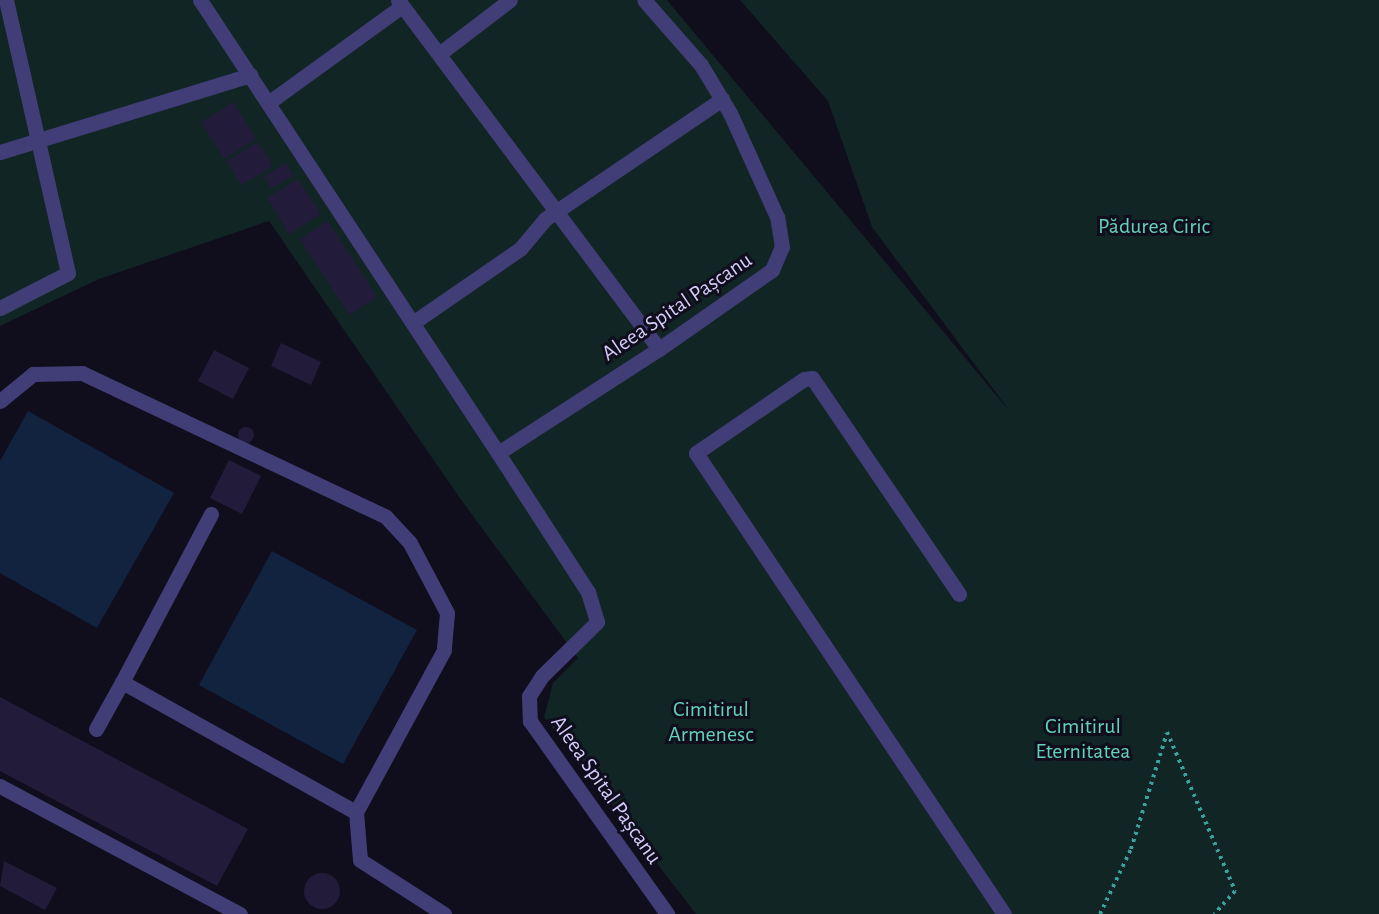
<!DOCTYPE html>
<meta charset="utf-8">
<style>
body{margin:0}
#map{position:relative;width:1379px;height:914px;overflow:hidden;background:#100d1c;font-family:"Alegreya Sans",sans-serif}
div>[style]{position:absolute}
.green>*{inset:0;background:#112525}
.water>*{inset:0;background:#122340}
.building>*{inset:0;background:#231b3a}
.round{border-radius:50%}
.path>*{height:4px;margin-top:-2px;transform-origin:0;background:repeating-linear-gradient(90deg,#39a29f 0 3px,transparent 0 7.5px)}
.minor>*{height:15px;margin:-7.5px;padding:0 7.5px;transform-origin:7.5px;border-radius:7.5px;background:#413d76}
span{translate:-50% -50%;white-space:nowrap;text-align:center;line-height:1.15;-webkit-text-stroke:6px #100d1c;paint-order:stroke}
.park-label{font-size:22px;color:#62d1b8}
.street-label{font-size:22px;color:#d4cdfa}
</style>
<div id="map">
<div class="green">
<i style="clip-path:polygon(0 0,667px 0,1011px 413px,872px 227px,828px 101px,740px 0,1379px 0,1379px 914px,696px 914px,544px 717px,553px 683px,578px 658px,459px 497px,269px 221px,99px 279px,0 326px)"></i>
</div>
<div class="water">
<i style="clip-path:polygon(28px 411px,174px 493px,97px 628px,0 573px,0 461px)"></i>
<i style="clip-path:polygon(272px 551px,417px 630px,343px 764px,199px 685px)"></i>
</div>
<div class="building">
<i style="clip-path:polygon(234px 102px,256px 139px,224px 159px,201px 122px)"></i>
<i style="clip-path:polygon(258px 142px,273px 166px,241px 185px,227px 161px)"></i>
<i style="clip-path:polygon(286px 163px,293px 176px,271px 189px,264px 176px)"></i>
<i style="clip-path:polygon(298px 179px,321px 214px,289px 234px,267px 198px)"></i>
<i style="clip-path:polygon(328px 221px,377px 297px,349px 315px,300px 239px)"></i>
<i style="clip-path:polygon(281px 343px,321px 362px,311px 385px,271px 366px)"></i>
<i style="clip-path:polygon(214px 350px,249px 368px,233px 399px,198px 381px)"></i>
<i class="round" style="left:238px;top:427px;width:16px;height:16px"></i>
<i style="clip-path:polygon(229px 460px,261px 476px,242px 514px,210px 498px)"></i>
<i style="clip-path:polygon(0 697px,248px 829px,217px 886px,0 771px)"></i>
<i style="clip-path:polygon(4px 861px,57px 888px,45px 910px,0 886px)"></i>
<i class="round" style="left:304px;top:873px;width:36px;height:36px"></i>
</div>
<div class="path">
<i style="left:1167px;top:732px;width:173px;rotate:66.8deg"></i>
<i style="left:1235px;top:891px;width:31px;rotate:132deg"></i>
<i style="left:1100px;top:914px;width:72px;rotate:-64.5deg"></i>
<i style="left:1131px;top:849px;width:121px;rotate:-72.8deg"></i>
</div>
<div class="minor">
<i style="left:200px;top:0;width:542px;rotate:56.66deg"></i>
<i style="left:498px;top:453px;width:192px;rotate:-32.9deg"></i>
<i style="left:659px;top:349px;width:138px;rotate:-35deg"></i>
<i style="left:772px;top:270px;width:25px;rotate:-67deg"></i>
<i style="left:782px;top:247px;width:30px;rotate:-99deg"></i>
<i style="left:777px;top:217px;width:114px;rotate:-114.3deg"></i>
<i style="left:730px;top:113px;width:56px;rotate:-121.1deg"></i>
<i style="left:701px;top:65px;width:86px;rotate:-131.2deg"></i>
<i style="left:398px;top:0;width:436px;rotate:53.2deg"></i>
<i style="left:439px;top:54px;width:89px;rotate:-37.3deg"></i>
<i style="left:268px;top:103px;width:165px;rotate:-35.9deg"></i>
<i style="left:0;top:152px;width:262px;rotate:-17.1deg"></i>
<i style="left:0;top:308px;width:76px;rotate:-27.2deg"></i>
<i style="left:68px;top:273px;width:280px;rotate:-102.8deg"></i>
<i style="left:414px;top:322px;width:129px;rotate:-34.6deg"></i>
<i style="left:520px;top:249px;width:39px;rotate:-50deg"></i>
<i style="left:545px;top:219px;width:214px;rotate:-34.1deg"></i>
<i style="left:0;top:401px;width:43px;rotate:-39.3deg"></i>
<i style="left:33px;top:374px;width:49px;rotate:-1.2deg"></i>
<i style="left:82px;top:373px;width:336px;rotate:25.3deg"></i>
<i style="left:386px;top:517px;width:35px;rotate:47deg"></i>
<i style="left:410px;top:543px;width:79px;rotate:62.1deg"></i>
<i style="left:447px;top:613px;width:37px;rotate:95deg"></i>
<i style="left:444px;top:650px;width:184px;rotate:118.5deg"></i>
<i style="left:356px;top:812px;width:48px;rotate:85.2deg"></i>
<i style="left:360px;top:860px;width:100px;rotate:32.7deg"></i>
<i style="left:498px;top:453px;width:166px;rotate:57.1deg"></i>
<i style="left:588px;top:592px;width:31px;rotate:73deg"></i>
<i style="left:597px;top:622px;width:77px;rotate:135.5deg"></i>
<i style="left:542px;top:676px;width:24px;rotate:123deg"></i>
<i style="left:529px;top:696px;width:25px;rotate:88deg"></i>
<i style="left:530px;top:721px;width:237px;rotate:54.6deg"></i>
<i style="left:211px;top:514px;width:190px;rotate:117.9deg"></i>
<i style="left:122px;top:682px;width:268px;rotate:29.1deg"></i>
<i style="left:959px;top:594px;width:261px;rotate:-124.2deg"></i>
<i style="left:812px;top:378px;width:8px;rotate:173deg"></i>
<i style="left:804px;top:379px;width:131px;rotate:145.6deg"></i>
<i style="left:696px;top:453px;width:554px;rotate:56.25deg"></i>
<i style="left:96px;top:729px;width:54px;rotate:-61deg"></i>
<i style="left:0;top:786px;width:272px;rotate:28.1deg"></i>
</div>
<div class="park-label">
<span style="left:1154px;top:227px">Pădurea Ciric</span>
<span style="left:711px;top:722px">Cimitirul<br>Armenesc</span>
<span style="left:1083px;top:739px">Cimitirul<br>Eternitatea</span>
</div>
<div class="street-label">
<span style="left:677px;top:307px;rotate:-34deg">Aleea Spital Pașcanu</span>
<span style="left:606px;top:790px;rotate:55deg">Aleea Spital Pașcanu</span>
</div>
</div>
